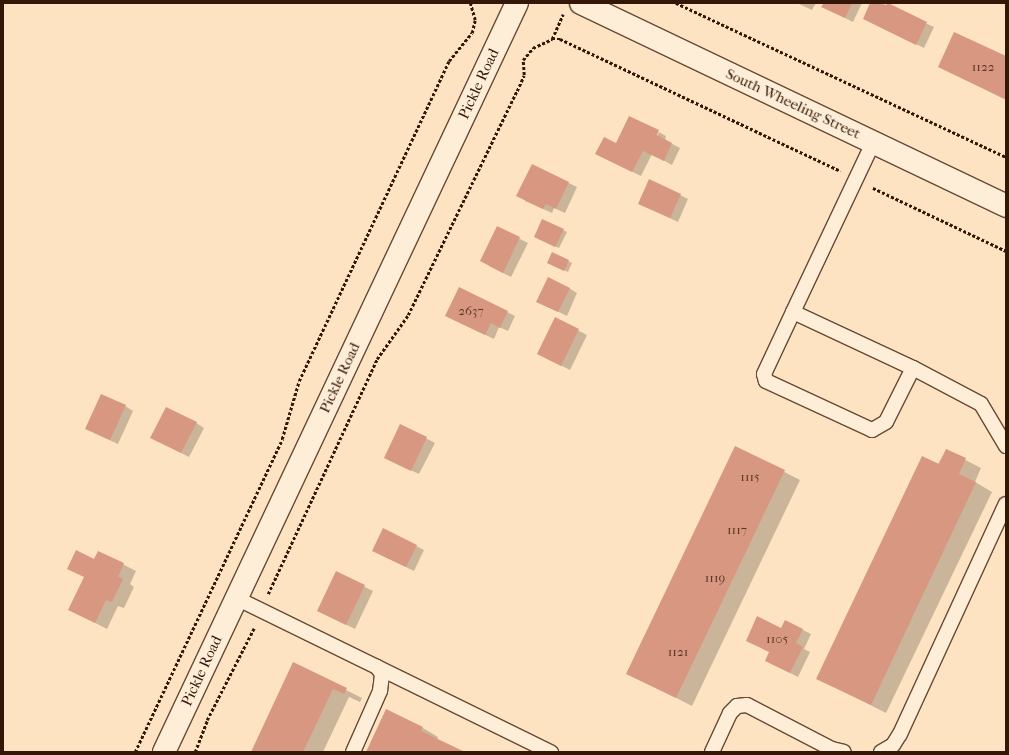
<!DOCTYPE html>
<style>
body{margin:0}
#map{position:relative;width:1009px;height:755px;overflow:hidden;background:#fde3c1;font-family:"IM FELL French Canon",serif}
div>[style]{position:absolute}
.shadow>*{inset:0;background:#0003}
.building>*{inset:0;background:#d89780}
.path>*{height:2.5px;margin-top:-1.25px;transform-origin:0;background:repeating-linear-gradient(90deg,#341706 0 3px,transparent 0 5px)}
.roads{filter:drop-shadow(1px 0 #664a35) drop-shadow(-1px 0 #664a35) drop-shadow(0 1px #664a35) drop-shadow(0 -1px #664a35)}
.service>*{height:14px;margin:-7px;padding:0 7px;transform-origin:7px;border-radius:7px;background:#feedd7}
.tertiary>*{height:22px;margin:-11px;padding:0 11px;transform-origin:11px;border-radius:11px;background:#feedd7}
span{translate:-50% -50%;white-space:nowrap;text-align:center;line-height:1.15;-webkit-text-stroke:4px #feedd7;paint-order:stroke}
.number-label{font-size:13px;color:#5d3724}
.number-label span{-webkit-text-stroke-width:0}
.street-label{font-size:15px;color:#341706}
.frame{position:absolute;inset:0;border:4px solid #341706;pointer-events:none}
</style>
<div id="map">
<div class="shadow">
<i style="clip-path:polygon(797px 3px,816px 3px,812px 10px)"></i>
<i style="clip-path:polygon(825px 3px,862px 3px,853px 22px,823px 7px)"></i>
<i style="clip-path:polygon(872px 3px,881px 3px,934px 27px,924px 48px,864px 19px)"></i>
<i style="clip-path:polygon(955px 33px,1006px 58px,1006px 100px,939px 67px)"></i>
<i style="clip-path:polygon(659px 132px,666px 136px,665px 140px,680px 148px,672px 165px,652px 154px,641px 176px,604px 158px,616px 144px,656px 140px)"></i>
<i style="clip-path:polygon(532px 165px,577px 187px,565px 213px,554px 208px,552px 213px,525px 201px)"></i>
<i style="clip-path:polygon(680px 195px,688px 199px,678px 222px,648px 208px)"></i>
<i style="clip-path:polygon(497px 227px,528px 243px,511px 277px,489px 266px)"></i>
<i style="clip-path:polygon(563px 230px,567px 232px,559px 248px,539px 239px)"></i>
<i style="clip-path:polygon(568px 261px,572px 263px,568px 272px,552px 265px)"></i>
<i style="clip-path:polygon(569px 288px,577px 293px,567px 316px,538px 302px)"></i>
<i style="clip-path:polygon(507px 312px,515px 316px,508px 331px,499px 327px,494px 339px,454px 320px)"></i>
<i style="clip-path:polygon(555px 319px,587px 335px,570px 370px,538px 354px)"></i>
<i style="clip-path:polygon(125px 406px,133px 411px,118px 444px,94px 433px)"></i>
<i style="clip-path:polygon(196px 423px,204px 428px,189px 457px,160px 442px)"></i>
<i style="clip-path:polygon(401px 425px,435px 443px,419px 474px,393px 462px)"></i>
<i style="clip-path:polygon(736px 447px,800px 480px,692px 706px,627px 673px)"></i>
<i style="clip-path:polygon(946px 450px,981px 468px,975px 482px,992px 492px,886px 713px,817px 678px)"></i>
<i style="clip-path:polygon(416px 546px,424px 550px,414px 571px,381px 555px)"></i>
<i style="clip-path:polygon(99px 552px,136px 571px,130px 584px,134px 587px,124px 608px,118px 606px,107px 629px,70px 610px)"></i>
<i style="clip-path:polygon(337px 573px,373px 591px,355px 629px,318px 611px)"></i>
<i style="clip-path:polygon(785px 621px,811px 634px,804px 649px,810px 652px,798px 677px,774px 665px,770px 652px)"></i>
<i style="clip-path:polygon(294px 664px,362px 698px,360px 702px,349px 697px,323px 752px,252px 752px)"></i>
<i style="clip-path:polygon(423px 728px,438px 737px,437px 740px,462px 752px,367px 752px)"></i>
</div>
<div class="building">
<i style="clip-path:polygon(824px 3px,852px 3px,845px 18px,821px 7px)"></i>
<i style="clip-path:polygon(870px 3px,886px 5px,888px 3px,927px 22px,916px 45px,863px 19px)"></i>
<i style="clip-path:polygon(954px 32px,1006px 56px,1005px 99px,938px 67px)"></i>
<i style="clip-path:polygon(629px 116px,659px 130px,657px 135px,672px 143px,664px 161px,643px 151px,632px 172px,595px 154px,604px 137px,616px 143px)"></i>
<i style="clip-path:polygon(532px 164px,569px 182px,556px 209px,546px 204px,543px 209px,516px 196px)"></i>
<i style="clip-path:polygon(649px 179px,681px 194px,670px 218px,638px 204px)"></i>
<i style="clip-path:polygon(542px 219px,564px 229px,555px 247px,534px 237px)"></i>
<i style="clip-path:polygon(497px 226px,520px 237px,503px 273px,480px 261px)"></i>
<i style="clip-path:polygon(552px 252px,569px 260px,564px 271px,547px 263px)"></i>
<i style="clip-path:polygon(548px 277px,570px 288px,558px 312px,536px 302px)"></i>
<i style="clip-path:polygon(459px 287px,508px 311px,500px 328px,491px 323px,485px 335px,445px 316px)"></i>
<i style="clip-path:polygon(555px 317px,579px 329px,561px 366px,537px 354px)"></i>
<i style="clip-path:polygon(101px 394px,126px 405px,110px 440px,85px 429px)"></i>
<i style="clip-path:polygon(166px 407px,197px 422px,181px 453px,150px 438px)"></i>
<i style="clip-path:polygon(400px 424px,427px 437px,411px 471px,384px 458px)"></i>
<i style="clip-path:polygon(735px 446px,785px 470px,676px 698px,626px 674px)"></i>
<i style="clip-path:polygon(946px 449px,966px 458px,959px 474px,976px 482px,871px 705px,816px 679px,922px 456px,939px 464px)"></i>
<i style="clip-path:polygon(383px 528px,417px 545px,406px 567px,372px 551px)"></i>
<i style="clip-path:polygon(76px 550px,94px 559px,98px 551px,124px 563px,118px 577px,123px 579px,112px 602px,106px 600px,95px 623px,68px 610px,84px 577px,67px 569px)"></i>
<i style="clip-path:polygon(336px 571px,365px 585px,346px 625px,317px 611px)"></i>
<i style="clip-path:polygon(757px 616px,781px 628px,785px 620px,803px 629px,796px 643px,803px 647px,790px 673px,765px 661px,769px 652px,746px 641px)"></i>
<i style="clip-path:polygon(293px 662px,347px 688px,344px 694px,333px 689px,303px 752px,251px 752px)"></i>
<i style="clip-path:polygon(386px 709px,423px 727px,421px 731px,465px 752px,366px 752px)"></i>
</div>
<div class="path">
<i style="left:676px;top:3px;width:364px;rotate:25deg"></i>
<i style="left:552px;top:39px;width:27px;rotate:-66deg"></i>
<i style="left:873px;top:188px;width:147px;rotate:25.3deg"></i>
<i style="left:268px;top:594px;width:259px;rotate:-65.1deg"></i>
<i style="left:377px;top:359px;width:54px;rotate:-54.8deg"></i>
<i style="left:408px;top:315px;width:249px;rotate:-64.1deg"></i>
<i style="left:517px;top:91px;width:17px;rotate:-66deg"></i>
<i style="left:524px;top:75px;width:15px;rotate:-94deg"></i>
<i style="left:523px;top:60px;width:16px;rotate:-50deg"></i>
<i style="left:533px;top:48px;width:21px;rotate:-25deg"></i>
<i style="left:552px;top:39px;width:8px"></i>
<i style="left:560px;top:39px;width:310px;rotate:25.2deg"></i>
<i style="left:135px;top:752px;width:346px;rotate:-64.8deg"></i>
<i style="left:282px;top:439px;width:60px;rotate:-73.7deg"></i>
<i style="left:299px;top:381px;width:353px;rotate:-64.9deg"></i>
<i style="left:449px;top:61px;width:36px;rotate:-51deg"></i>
<i style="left:472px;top:33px;width:13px;rotate:-77deg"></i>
<i style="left:475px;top:20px;width:18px;rotate:-106deg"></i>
<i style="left:195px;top:752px;width:34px;rotate:-69deg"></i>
<i style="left:207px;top:720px;width:103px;rotate:-62.9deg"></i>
</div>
<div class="roads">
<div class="service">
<i style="left:793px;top:312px;width:132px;rotate:25deg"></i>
<i style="left:913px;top:368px;width:60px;rotate:116.6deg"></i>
<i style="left:886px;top:422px;width:16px;rotate:150deg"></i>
<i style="left:872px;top:430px;width:117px;rotate:-155.2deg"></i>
<i style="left:766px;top:381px;width:7px;rotate:-106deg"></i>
<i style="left:764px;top:374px;width:68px;rotate:-64.9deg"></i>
<i style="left:793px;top:312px;width:187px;rotate:-64.7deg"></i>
<i style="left:913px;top:368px;width:77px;rotate:27.9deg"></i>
<i style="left:981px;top:404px;width:49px;rotate:59.2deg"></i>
<i style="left:236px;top:598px;width:351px;rotate:26.1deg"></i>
<i style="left:353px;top:752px;width:67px;rotate:-66.1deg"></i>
<i style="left:380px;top:691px;width:17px;rotate:-83deg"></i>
<i style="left:382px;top:674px;width:9px;rotate:-126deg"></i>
<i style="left:712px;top:752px;width:43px;rotate:-65.2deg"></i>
<i style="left:730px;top:713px;width:10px;rotate:-45deg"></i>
<i style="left:737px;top:706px;width:10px;rotate:-6deg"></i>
<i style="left:747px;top:705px;width:96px;rotate:27.4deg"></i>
<i style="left:832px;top:749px;width:12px;rotate:14deg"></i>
<i style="left:881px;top:752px;width:14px;rotate:-30deg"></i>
<i style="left:893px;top:745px;width:13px;rotate:-58deg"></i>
<i style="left:900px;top:734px;width:253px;rotate:-65.3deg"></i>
</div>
<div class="tertiary">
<i style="left:581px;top:3px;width:471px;rotate:25.5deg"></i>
<i style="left:164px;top:752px;width:828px;rotate:-64.77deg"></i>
</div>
</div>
<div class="number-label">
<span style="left:983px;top:67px">1122</span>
<span style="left:471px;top:311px">2637</span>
<span style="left:750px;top:477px">1115</span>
<span style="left:737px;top:530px">1117</span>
<span style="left:715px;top:578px">1119</span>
<span style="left:777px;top:639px">1105</span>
<span style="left:678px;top:652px">1121</span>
</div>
<div class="street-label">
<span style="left:479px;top:84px;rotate:-65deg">Pickle Road</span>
<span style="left:793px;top:104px;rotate:25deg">South Wheeling Street</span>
<span style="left:340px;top:378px;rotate:-65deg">Pickle Road</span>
<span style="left:202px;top:671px;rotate:-65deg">Pickle Road</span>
</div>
<div class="frame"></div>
</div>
